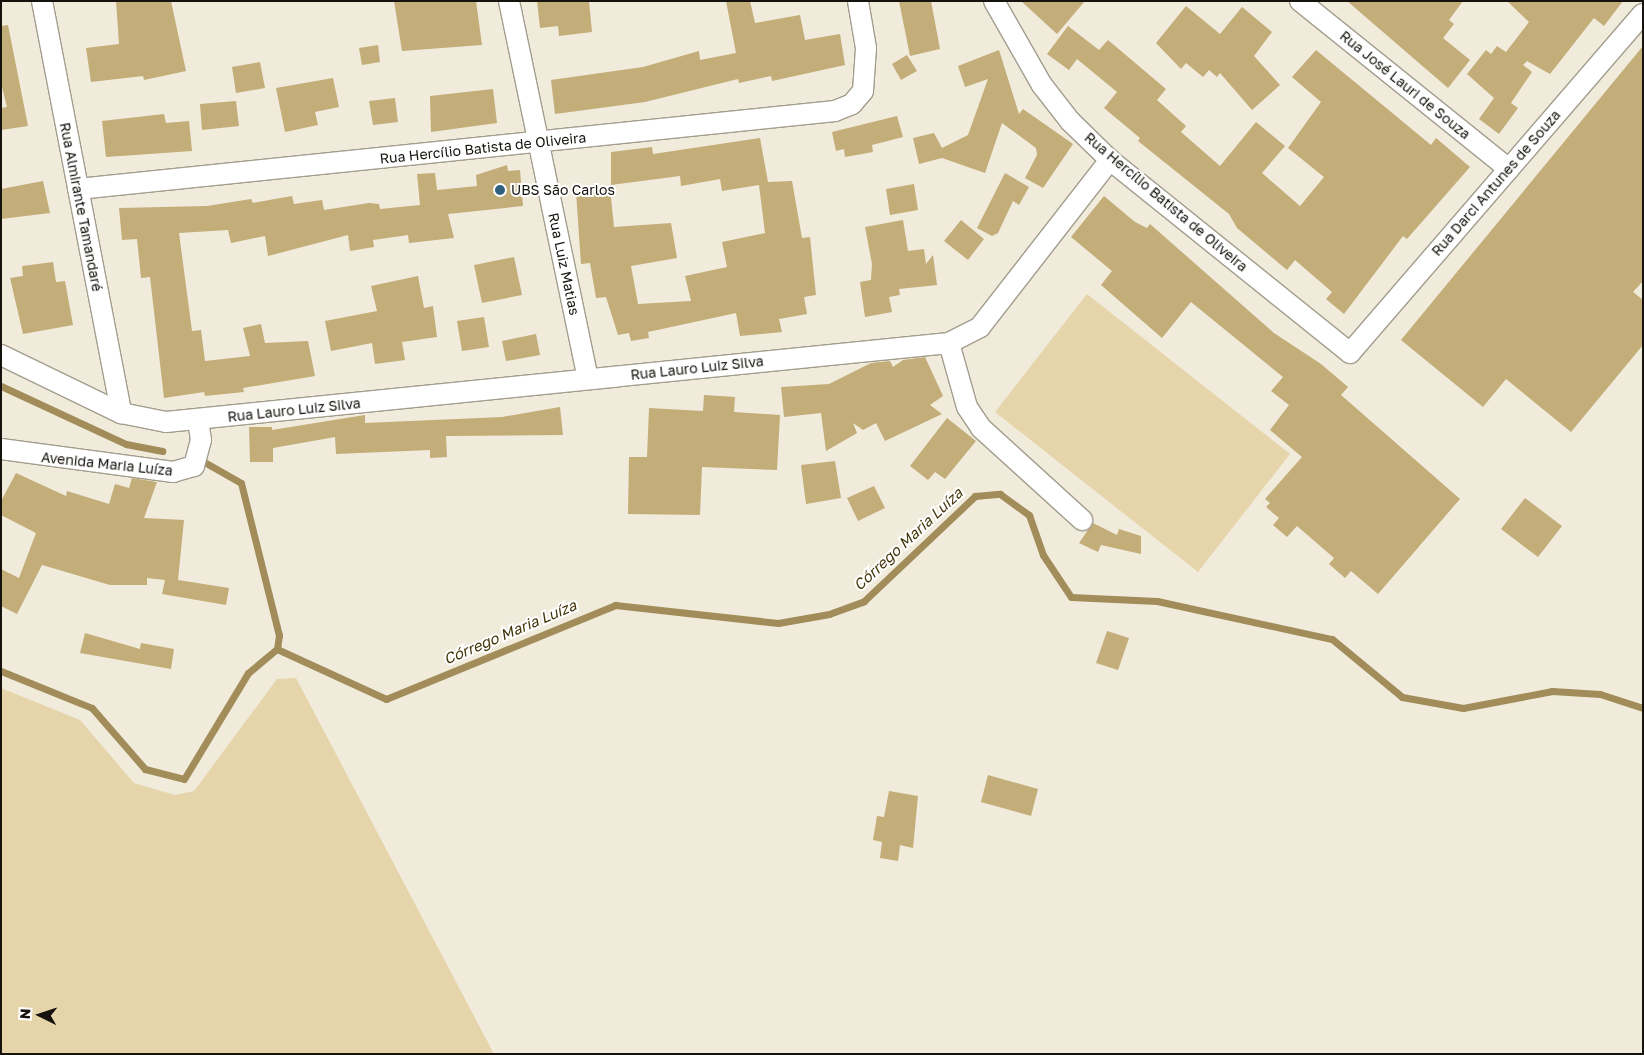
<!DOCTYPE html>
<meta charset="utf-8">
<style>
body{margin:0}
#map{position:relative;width:1644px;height:1055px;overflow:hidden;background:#f1ebdb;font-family:"Golos Text",sans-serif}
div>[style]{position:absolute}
.green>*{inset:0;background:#e6d5ab}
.stream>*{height:7px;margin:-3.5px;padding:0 3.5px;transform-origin:3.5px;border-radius:3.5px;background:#a28d5a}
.building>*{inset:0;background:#c3ad79}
.roads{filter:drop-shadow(1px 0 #a39d8e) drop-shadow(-1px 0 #a39d8e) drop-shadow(0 1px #a39d8e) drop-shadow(0 -1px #a39d8e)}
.street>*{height:20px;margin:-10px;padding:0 10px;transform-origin:10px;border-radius:10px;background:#fff}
.dots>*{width:14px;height:14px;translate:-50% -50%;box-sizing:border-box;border:2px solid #fff;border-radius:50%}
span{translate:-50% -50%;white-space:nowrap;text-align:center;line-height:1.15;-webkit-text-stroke:4px #fff;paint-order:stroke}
.street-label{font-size:14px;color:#16130e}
.poi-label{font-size:14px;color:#16130e}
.left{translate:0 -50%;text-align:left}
.water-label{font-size:15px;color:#443509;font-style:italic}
.frame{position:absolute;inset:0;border:2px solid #16130e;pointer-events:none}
.north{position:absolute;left:15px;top:990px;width:50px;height:50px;-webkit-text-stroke:4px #fff;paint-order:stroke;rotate:274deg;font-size:14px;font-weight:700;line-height:20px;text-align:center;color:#16130e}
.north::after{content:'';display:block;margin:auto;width:18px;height:22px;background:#16130e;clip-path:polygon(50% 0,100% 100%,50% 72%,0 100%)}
</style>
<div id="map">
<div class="green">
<i style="clip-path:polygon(1087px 294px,1290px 454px,1198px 572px,995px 412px)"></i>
<i style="clip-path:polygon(296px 678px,494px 1054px,1px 1054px,1px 688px,80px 720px,134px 783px,175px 795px,194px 791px,277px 679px)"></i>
</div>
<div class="stream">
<i style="left:1px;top:386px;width:138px;rotate:24.9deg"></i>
<i style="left:126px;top:444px;width:37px;rotate:11deg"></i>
<i style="left:206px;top:463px;width:40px;rotate:29.7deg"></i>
<i style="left:241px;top:483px;width:157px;rotate:76deg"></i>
<i style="left:279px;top:635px;width:14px;rotate:98deg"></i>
<i style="left:1px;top:671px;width:98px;rotate:22.1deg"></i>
<i style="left:92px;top:708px;width:81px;rotate:49deg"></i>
<i style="left:145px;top:769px;width:40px;rotate:14.4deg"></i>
<i style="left:184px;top:779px;width:124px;rotate:-58.9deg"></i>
<i style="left:248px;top:673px;width:38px;rotate:-40deg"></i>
<i style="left:277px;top:649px;width:120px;rotate:24.6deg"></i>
<i style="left:386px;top:699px;width:248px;rotate:-22.3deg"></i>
<i style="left:615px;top:605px;width:164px;rotate:6.3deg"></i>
<i style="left:778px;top:623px;width:52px;rotate:-10deg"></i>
<i style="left:829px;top:614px;width:37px;rotate:-20deg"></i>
<i style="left:864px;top:601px;width:153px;rotate:-43.4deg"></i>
<i style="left:975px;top:496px;width:25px;rotate:-5deg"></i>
<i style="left:1000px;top:494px;width:36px;rotate:36deg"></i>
<i style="left:1029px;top:515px;width:42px;rotate:70.7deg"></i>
<i style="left:1043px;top:555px;width:50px;rotate:56.3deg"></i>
<i style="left:1071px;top:597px;width:86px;rotate:2.7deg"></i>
<i style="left:1157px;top:601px;width:179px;rotate:12.3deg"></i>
<i style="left:1332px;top:639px;width:91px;rotate:39.6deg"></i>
<i style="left:1402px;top:697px;width:62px;rotate:10.2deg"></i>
<i style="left:1463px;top:708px;width:91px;rotate:-10.8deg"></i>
<i style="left:1552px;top:691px;width:48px;rotate:3.6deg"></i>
<i style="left:1600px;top:694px;width:45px;rotate:18deg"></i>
</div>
<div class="building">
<i style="clip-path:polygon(116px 1px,171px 1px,186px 71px,144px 80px,143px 76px,91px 82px,86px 48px,119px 44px)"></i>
<i style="clip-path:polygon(394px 1px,476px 1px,482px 45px,402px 51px)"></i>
<i style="clip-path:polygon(537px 1px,589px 1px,592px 32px,559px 36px,558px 26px,540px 28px)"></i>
<i style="clip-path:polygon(726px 1px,750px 1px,755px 23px,800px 15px,805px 40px,840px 34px,845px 65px,772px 81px,771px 76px,739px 83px,738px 79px,645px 102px,555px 114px,551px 80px,643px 67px,699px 51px,700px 60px,736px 53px)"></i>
<i style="clip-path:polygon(899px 1px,931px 1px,940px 49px,910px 56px)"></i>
<i style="clip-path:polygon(1021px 1px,1085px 1px,1057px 34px)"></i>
<i style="clip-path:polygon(1347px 1px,1463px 1px,1449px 20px,1454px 24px,1443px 38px,1470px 60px,1448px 88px)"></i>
<i style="clip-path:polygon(1507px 1px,1623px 1px,1604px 26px,1594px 18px,1550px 74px,1527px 61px,1523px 65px,1532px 72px,1511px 103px,1518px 108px,1499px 134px,1479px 119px,1494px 98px,1467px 74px,1486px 50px,1491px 54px,1497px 46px,1506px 52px,1529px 22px)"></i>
<i style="clip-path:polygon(1186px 6px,1220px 34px,1242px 7px,1272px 32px,1254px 56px,1280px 85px,1252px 110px,1220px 73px,1217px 77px,1209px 70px,1203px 77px,1186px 63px,1181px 69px,1156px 43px)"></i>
<i style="clip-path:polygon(8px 25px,28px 126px,1px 130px,1px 108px,7px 107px,1px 83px,1px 26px)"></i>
<i style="clip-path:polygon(1068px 26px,1099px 50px,1108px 40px,1166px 89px,1157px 100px,1186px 126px,1181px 132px,1220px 166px,1256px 122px,1285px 146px,1262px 173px,1300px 206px,1324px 177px,1288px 148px,1321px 102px,1292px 77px,1316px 50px,1431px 145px,1436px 138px,1470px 167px,1407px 239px,1403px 236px,1344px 314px,1326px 299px,1332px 292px,1295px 260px,1287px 270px,1237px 228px,1229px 214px,1138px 141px,1140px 138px,1104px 108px,1117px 92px,1077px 59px,1069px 70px,1047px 54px)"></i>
<i style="clip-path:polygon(378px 45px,380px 62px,362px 65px,359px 48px)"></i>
<i style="clip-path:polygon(1643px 46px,1643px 281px,1633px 292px,1643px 300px,1643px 345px,1571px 432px,1506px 379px,1483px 407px,1401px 340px)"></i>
<i style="clip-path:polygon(999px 50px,1019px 114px,1023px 109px,1073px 144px,1043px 188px,1025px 178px,1037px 155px,1036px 148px,1002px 123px,985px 173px,942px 158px,919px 164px,913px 138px,934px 133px,942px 148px,968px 135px,988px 79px,965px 87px,958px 66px)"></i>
<i style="clip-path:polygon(907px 55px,917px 71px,901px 80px,892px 64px)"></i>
<i style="clip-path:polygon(260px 62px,265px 88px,236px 93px,232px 67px)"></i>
<i style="clip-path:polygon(333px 78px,339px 107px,315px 112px,318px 125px,285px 132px,276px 88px)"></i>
<i style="clip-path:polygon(493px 89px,497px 123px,431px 132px,430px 96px)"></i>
<i style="clip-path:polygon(395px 98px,398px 122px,373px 125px,369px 101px)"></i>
<i style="clip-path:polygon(236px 101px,239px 126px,202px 130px,200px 104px)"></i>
<i style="clip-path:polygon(164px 114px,166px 123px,189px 121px,192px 151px,106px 157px,102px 121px)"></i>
<i style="clip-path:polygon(897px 116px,903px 137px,872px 145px,873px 152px,845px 157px,844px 149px,836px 151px,832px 132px)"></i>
<i style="clip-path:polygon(760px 138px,768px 182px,792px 181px,802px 238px,810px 237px,816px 295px,804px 297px,807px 314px,779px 319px,782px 332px,740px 336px,736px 313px,648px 332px,649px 338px,631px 341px,629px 333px,618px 335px,606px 297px,596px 298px,590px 263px,581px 264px,576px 192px,610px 188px,614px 227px,671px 223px,677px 258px,631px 266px,638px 304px,691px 301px,685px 276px,727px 267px,722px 242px,765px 233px,759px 185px,722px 191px,720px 179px,681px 186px,680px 176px,611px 185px,611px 152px,652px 147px,653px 154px)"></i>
<i style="clip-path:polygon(507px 165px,508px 171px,520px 170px,523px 206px,448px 214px,454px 238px,409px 243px,408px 235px,373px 240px,374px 247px,350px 251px,348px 235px,268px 256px,265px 236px,231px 243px,228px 230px,179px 233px,192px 331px,201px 330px,205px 361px,250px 356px,243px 328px,261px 324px,265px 343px,308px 341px,315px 376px,243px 388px,244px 392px,205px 396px,204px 392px,164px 398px,150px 277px,141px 278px,137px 239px,122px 240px,119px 208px,207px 206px,251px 199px,253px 203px,292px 196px,294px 204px,322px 200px,324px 210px,369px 203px,379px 204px,380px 209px,420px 205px,417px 174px,435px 173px,437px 190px,477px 186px,476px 175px)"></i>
<i style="clip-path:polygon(1005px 173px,1029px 187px,1019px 205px,1013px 201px,998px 233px,992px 236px,977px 228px)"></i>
<i style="clip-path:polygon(43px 181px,50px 213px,1px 219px,1px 189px)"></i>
<i style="clip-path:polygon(914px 184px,918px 210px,890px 215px,886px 189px)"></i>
<i style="clip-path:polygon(1104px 196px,1135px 222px,1147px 228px,1150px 224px,1274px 333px,1321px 364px,1348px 387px,1341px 395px,1460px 499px,1378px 594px,1351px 571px,1345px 578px,1329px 564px,1334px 558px,1297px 526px,1287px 537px,1273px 525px,1279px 518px,1266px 507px,1270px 503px,1265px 499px,1302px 457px,1270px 430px,1289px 405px,1271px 391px,1283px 377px,1191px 302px,1162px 338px,1101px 285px,1112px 271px,1071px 237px)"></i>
<i style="clip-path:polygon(903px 220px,908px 251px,924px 249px,926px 264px,933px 255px,937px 285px,899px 289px,900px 295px,889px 297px,892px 312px,865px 317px,860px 282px,871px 280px,872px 264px,865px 227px)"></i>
<i style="clip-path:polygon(961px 220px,984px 239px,968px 260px,944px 241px)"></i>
<i style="clip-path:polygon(514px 257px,522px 295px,482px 303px,474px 265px)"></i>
<i style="clip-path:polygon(53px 262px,56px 282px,65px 281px,73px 325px,23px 334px,10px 278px,23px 276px,22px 266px)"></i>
<i style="clip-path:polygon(418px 276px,424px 308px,433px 306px,437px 337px,402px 342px,405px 360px,375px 364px,372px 343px,331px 351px,325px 321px,377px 311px,371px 286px)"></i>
<i style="clip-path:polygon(484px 317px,489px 347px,462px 351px,457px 321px)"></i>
<i style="clip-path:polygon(536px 334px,540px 355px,506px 361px,502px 341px)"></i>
<i style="clip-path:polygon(925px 357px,943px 396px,930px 405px,942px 414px,885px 441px,876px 423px,863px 430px,853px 423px,857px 433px,826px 451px,821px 413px,784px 417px,781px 387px,829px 384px,871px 363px,890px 361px,893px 367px,903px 360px)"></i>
<i style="clip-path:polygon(704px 395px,735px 397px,734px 412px,780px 415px,777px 470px,702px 467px,700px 515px,628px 514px,629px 457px,647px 457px,649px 408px,703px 411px)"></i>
<i style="clip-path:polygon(560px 407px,563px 435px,446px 436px,447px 457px,430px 458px,430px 450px,336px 454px,335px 437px,273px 448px,273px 462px,250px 462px,249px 427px,272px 427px,272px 430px,365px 415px,365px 423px,502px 417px)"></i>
<i style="clip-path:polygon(947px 418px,976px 441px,945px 479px,935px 472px,928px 480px,910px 466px)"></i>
<i style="clip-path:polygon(835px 461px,841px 498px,806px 504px,801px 465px)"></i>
<i style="clip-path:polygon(16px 473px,66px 496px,67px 491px,109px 504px,115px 484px,129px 488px,132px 478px,157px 482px,144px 518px,184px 520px,178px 580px,229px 588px,226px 605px,162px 594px,165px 580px,147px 578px,147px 585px,110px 585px,42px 565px,17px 614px,1px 606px,1px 569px,19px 578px,36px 533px,1px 515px,1px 501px)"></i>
<i style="clip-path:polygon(874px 486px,885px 508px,858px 521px,847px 498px)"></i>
<i style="clip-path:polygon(1525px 498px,1562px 526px,1538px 557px,1501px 529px)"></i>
<i style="clip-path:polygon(1093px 523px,1117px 535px,1119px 529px,1141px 536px,1141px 554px,1101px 545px,1098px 552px,1079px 543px)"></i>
<i style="clip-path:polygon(1107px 631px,1129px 638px,1118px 670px,1096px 663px)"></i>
<i style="clip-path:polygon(85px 633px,140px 649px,141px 643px,174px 649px,171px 669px,80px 653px)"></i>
<i style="clip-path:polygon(988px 775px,1038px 789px,1031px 816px,981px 802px)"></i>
<i style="clip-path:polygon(889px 791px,918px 796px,913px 848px,900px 845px,898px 861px,880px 858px,882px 842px,873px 840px,877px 816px,884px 817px)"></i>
</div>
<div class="roads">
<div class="street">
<i style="left:42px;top:1px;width:420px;rotate:79.1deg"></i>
<i style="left:509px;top:1px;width:386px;rotate:78.2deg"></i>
<i style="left:994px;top:1px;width:97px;rotate:60.3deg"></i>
<i style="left:1042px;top:85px;width:46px;rotate:52.1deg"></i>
<i style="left:1070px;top:121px;width:56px;rotate:44.3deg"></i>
<i style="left:1110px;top:160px;width:308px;rotate:38.8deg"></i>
<i style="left:1350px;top:353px;width:448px;rotate:-49.2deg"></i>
<i style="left:1300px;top:1px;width:268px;rotate:38.8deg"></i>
<i style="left:78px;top:189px;width:761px;rotate:-5.88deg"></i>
<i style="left:835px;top:111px;width:18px;rotate:-22deg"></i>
<i style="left:852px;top:104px;width:17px;rotate:-50deg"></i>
<i style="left:863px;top:91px;width:43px;rotate:-86deg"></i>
<i style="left:866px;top:48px;width:48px;rotate:-99.7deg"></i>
<i style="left:949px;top:343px;width:66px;rotate:74.3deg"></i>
<i style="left:967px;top:407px;width:25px;rotate:56deg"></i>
<i style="left:981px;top:428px;width:137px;rotate:42.3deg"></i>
<i style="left:1px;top:355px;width:133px;rotate:25.8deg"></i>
<i style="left:121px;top:413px;width:46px;rotate:11.3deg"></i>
<i style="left:166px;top:422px;width:787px;rotate:-5.76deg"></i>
<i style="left:949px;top:343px;width:35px;rotate:-27deg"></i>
<i style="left:980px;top:327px;width:212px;rotate:-52.1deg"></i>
<i style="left:1px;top:449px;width:174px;rotate:7.6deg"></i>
<i style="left:173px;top:472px;width:22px;rotate:-16deg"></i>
<i style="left:194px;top:466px;width:27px;rotate:-75deg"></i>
<i style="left:201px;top:440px;width:20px;rotate:-99deg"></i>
</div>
</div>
<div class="dots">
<i style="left:500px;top:190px;background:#30607e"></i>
</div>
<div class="street-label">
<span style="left:1405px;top:85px;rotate:39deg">Rua José Lauri de Souza</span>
<span style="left:483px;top:148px;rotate:-6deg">Rua Hercílio Batista de Oliveira</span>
<span style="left:1496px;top:183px;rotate:-49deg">Rua Darci Antunes de Souza</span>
<span style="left:1166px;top:202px;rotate:40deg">Rua Hercílio Batista de Oliveira</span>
<span style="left:81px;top:207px;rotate:79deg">Rua Almirante Tamandaré</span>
<span style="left:564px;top:264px;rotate:78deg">Rua Luiz Matias</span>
<span style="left:697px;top:368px;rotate:-6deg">Rua Lauro Luiz Silva</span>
<span style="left:294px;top:410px;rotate:-6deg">Rua Lauro Luiz Silva</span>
<span style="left:107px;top:464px;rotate:6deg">Avenida Maria Luíza</span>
</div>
<div class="poi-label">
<span class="left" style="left:511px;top:190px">UBS São Carlos</span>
</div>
<div class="water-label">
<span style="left:908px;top:539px;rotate:-43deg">Córrego Maria Luíza</span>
<span style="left:510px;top:632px;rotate:-23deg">Córrego Maria Luíza</span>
</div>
<div class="frame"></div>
<div class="north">N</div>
</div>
